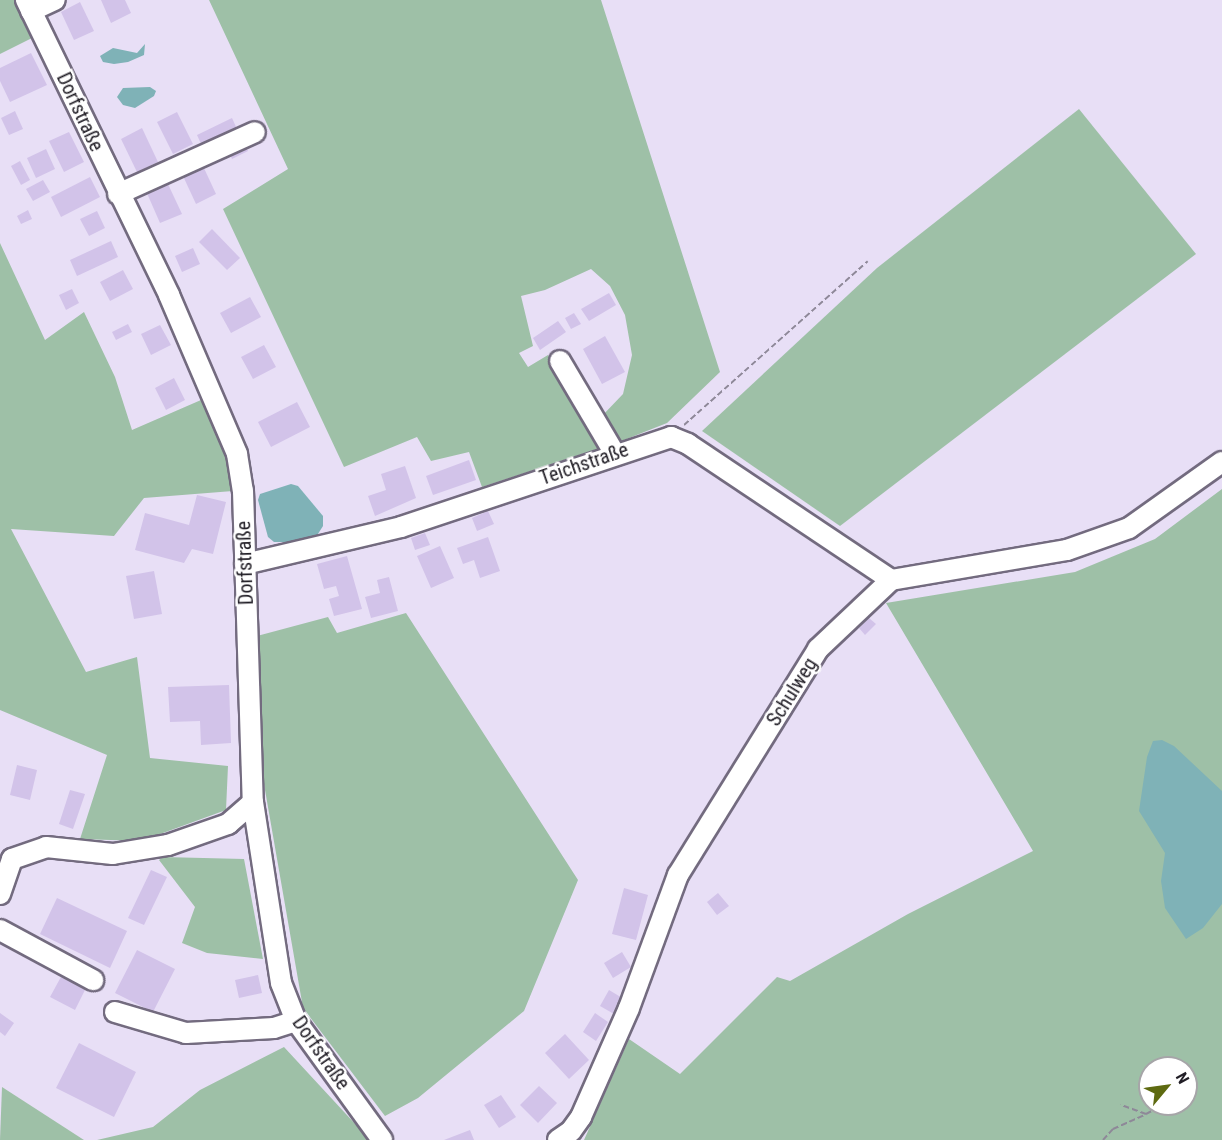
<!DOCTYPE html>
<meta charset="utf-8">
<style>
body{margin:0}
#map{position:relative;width:1222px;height:1140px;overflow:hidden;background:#e8dff6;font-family:"Roboto Condensed",sans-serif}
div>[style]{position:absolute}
.green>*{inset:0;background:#9ec0a7}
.water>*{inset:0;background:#7fb2b7}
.building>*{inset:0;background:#d2c3e9}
.path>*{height:2px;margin-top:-1px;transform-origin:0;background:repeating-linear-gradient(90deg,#8e8898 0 6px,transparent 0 9px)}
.roads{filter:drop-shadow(2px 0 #736b7f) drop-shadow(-2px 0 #736b7f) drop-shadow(0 2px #736b7f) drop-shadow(0 -2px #736b7f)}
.minor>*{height:20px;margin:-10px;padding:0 10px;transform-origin:10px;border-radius:10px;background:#fff}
span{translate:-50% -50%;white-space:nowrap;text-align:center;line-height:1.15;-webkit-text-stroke:5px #fff;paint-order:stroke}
.street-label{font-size:20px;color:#211e26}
.north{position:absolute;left:1138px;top:1056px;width:60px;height:60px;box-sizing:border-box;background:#fff;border:2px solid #a6a5a8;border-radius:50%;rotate:61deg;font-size:16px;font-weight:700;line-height:24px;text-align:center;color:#211e26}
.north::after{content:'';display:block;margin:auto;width:21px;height:27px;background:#5e6a11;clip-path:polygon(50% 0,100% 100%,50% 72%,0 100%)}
</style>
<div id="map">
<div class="green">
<i style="clip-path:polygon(0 0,18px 0,34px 37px,0 54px)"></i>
<i style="clip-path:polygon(209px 0,601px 0,720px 372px,667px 423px,619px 442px,601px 417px,623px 394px,632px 355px,625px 315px,610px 286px,591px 269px,545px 290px,521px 296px,533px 346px,519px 353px,528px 367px,548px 355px,603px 447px,482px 487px,469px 452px,431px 461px,417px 437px,344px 467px,223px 209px,288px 169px)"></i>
<i style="clip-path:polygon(1079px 109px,1196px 254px,840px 526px,702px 431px,877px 268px)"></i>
<i style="clip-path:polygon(0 243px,45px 340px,84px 312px,115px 377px,132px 430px,201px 400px,221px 437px,233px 491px,144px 498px,114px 536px,11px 529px,86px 672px,137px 657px,150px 758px,228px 766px,226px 810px,141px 841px,80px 839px,107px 755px,0 710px)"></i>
<i style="clip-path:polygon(evenodd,1222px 489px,1222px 1140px,584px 1140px,629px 1039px,680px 1074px,777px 977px,790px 981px,908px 914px,1033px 851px,886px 603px,1075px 572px,1155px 539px,1222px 489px,1150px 1068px,1186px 1068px,1186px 1104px,1150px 1104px,1150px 1068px)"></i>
<i style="clip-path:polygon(406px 613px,578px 880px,524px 1011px,418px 1098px,385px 1116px,303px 1008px,261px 767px,257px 636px,328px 617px,337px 633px)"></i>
<i style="clip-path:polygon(163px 857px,244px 859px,263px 959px,207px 953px,182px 943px,195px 907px,159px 860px)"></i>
<i style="clip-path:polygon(284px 1047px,370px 1140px,97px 1140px,153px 1127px,200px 1090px)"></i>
<i style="clip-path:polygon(2px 1087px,84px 1140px,0 1140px)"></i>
</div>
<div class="water">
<i style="clip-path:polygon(145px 44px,144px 55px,128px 62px,114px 64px,103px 62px,100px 56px,113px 48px,137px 53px)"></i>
<i style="clip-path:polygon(150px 87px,156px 91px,154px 96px,135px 108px,123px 105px,117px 97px,123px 88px)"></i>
<i style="clip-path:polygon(291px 484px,298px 486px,323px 516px,323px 526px,316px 537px,303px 542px,274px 542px,268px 537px,258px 500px,260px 494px)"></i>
<i style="clip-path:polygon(1162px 740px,1174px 746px,1222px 791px,1222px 904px,1203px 928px,1186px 939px,1165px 908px,1161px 881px,1165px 853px,1139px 811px,1147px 757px,1153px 741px)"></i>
</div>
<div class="building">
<i style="clip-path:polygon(101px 0,125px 0,131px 13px,111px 23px)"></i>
<i style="clip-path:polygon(80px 2px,94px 31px,74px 40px,61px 12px)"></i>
<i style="clip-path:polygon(31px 53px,47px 85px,10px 102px,0 81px,0 68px)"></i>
<i style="clip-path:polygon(15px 111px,23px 129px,9px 135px,1px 118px)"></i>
<i style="clip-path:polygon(177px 112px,193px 144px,173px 154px,157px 122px)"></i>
<i style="clip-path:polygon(232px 118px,237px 129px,202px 146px,197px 135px)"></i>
<i style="clip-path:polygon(142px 128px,158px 162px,137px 172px,121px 139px)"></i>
<i style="clip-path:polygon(69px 132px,84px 162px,64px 172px,49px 141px)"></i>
<i style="clip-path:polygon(243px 142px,248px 151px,232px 159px,228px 150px)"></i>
<i style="clip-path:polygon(46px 149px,55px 169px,36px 178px,27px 158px)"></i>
<i style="clip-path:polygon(20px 161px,30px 180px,21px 185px,11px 166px)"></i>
<i style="clip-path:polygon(203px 166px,216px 194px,196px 204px,183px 176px)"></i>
<i style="clip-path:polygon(90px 177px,100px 197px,61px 217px,51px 197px)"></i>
<i style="clip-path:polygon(43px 180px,50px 192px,33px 201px,26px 189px)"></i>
<i style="clip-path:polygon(167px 182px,182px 214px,160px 223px,146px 191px)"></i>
<i style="clip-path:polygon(28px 210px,32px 219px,21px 224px,17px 216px)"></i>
<i style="clip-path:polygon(97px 211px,105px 228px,89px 236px,80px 219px)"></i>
<i style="clip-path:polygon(212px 229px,240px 258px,227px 270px,199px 242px)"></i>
<i style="clip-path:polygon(111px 241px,118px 257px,77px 276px,70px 260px)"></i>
<i style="clip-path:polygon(193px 248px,200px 264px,182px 272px,175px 256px)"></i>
<i style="clip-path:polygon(123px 270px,133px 289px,110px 301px,100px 282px)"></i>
<i style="clip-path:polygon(72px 289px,79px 303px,66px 310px,59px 295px)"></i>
<i style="clip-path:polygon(609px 293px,616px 305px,589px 321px,581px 309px)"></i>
<i style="clip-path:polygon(250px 297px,261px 317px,231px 333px,220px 313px)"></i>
<i style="clip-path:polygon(574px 313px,581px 324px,571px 329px,565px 318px)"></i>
<i style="clip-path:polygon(558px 321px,566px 332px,540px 350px,533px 338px)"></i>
<i style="clip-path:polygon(128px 324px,132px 332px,116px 340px,112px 332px)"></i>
<i style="clip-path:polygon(160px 325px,171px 345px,151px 355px,141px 334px)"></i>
<i style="clip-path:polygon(605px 336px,625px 372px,602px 384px,583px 349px)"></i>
<i style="clip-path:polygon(264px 345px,276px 367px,253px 379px,241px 357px)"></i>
<i style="clip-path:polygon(174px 378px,185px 400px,166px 410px,155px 388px)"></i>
<i style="clip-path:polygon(297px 402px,310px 427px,271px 447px,258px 422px)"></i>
<i style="clip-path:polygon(469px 460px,476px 480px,433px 495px,426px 476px)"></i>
<i style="clip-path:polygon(405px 466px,416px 498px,375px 516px,368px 496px,386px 490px,381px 474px)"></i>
<i style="clip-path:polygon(197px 495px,226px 502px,213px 554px,192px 549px,184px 563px,135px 550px,145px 513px,189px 525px)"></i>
<i style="clip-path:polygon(488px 511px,494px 524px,477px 531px,472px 518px)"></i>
<i style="clip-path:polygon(425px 533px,430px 545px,415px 550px,411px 538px)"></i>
<i style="clip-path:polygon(488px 537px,500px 571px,480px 578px,474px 560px,463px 564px,457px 548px)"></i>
<i style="clip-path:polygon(440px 546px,454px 578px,431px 588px,417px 556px)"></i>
<i style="clip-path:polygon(347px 556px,362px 609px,334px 616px,329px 599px,339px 596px,336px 586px,324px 589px,317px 564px)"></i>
<i style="clip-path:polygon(154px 571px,162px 614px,134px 619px,126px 576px)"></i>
<i style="clip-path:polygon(389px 577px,398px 611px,371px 618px,365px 597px,380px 593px,377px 580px)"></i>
<i style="clip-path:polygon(869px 618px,876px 624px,865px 635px,859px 628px)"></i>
<i style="clip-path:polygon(229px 685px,231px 743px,201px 745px,200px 721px,170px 722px,168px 687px)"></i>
<i style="clip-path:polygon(17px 765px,37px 770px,30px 800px,10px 795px)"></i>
<i style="clip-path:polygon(70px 790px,85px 794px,73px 829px,59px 824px)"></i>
<i style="clip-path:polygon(151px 870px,167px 877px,144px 925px,128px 918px)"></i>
<i style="clip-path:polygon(624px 888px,648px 895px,636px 940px,612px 934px)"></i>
<i style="clip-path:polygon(718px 893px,729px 906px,717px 915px,707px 902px)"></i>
<i style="clip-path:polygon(57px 898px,127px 931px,110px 968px,40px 934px)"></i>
<i style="clip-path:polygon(137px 950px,175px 969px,153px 1012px,115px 993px)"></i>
<i style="clip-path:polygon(622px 952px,631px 967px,613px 978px,604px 963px)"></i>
<i style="clip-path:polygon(62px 975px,86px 988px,75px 1010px,50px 997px)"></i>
<i style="clip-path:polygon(258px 975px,262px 993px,239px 998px,235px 980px)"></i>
<i style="clip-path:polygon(609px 990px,624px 999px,614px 1014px,600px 1006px)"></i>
<i style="clip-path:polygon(0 1013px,14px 1023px,5px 1036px,0 1032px)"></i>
<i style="clip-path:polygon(595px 1013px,608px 1022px,596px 1041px,583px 1032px)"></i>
<i style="clip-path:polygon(565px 1034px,589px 1060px,569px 1079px,545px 1053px)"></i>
<i style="clip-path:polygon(79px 1043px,136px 1072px,114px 1117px,56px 1088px)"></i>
<i style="clip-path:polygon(539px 1086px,557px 1103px,538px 1123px,520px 1105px)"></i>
<i style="clip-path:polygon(501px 1095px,516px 1117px,499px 1128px,484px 1105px)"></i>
<i style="clip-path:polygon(470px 1130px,474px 1140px,444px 1140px)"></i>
</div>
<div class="path">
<i style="left:684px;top:425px;width:246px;rotate:-41.7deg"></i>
<i style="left:1186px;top:1093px;width:7px;rotate:-34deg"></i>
<i style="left:1146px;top:1114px;width:21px;rotate:-28deg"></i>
<i style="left:1103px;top:1140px;width:15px;rotate:-48deg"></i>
<i style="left:1113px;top:1129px;width:36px;rotate:-24deg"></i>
<i style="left:1146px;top:1114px;width:27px;rotate:-160deg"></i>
</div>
<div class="roads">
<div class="minor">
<i style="left:26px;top:0;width:328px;rotate:64.1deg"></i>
<i style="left:169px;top:295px;width:173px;rotate:66.8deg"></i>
<i style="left:237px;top:454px;width:37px;rotate:81deg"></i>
<i style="left:243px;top:491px;width:311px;rotate:88.2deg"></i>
<i style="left:253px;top:802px;width:183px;rotate:81.2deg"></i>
<i style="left:281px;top:983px;width:41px;rotate:68.5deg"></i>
<i style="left:296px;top:1021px;width:147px;rotate:54.1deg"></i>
<i style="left:31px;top:11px;width:26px;rotate:-25deg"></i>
<i style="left:118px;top:194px;width:150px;rotate:-24.3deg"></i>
<i style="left:560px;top:361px;width:108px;rotate:59.4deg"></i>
<i style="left:245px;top:564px;width:160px;rotate:-13.3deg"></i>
<i style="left:401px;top:527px;width:285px;rotate:-18.4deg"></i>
<i style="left:671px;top:437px;width:18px;rotate:22deg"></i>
<i style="left:688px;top:444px;width:244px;rotate:33.8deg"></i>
<i style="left:0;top:894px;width:37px;rotate:-71deg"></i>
<i style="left:12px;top:859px;width:36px;rotate:-19deg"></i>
<i style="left:46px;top:847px;width:67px;rotate:6deg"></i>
<i style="left:113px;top:854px;width:56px;rotate:-9.3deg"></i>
<i style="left:168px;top:845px;width:64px;rotate:-19.3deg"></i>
<i style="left:228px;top:824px;width:33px;rotate:-41deg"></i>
<i style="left:0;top:930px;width:106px;rotate:28.3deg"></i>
<i style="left:115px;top:1012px;width:74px;rotate:16.5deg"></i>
<i style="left:186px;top:1033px;width:88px;rotate:-3.3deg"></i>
<i style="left:274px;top:1028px;width:23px;rotate:-18deg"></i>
<i style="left:558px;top:1140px;width:16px;rotate:-35deg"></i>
<i style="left:571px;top:1131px;width:17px;rotate:-54deg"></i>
<i style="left:581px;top:1117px;width:119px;rotate:-66.2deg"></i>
<i style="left:629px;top:1008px;width:142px;rotate:-69.8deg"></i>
<i style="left:678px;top:875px;width:266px;rotate:-58.2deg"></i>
<i style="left:818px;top:649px;width:100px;rotate:-43.4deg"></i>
<i style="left:891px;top:580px;width:179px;rotate:-9.7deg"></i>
<i style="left:1067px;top:550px;width:66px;rotate:-19.5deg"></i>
<i style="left:1129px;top:528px;width:114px;rotate:-35.4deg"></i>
</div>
</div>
<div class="street-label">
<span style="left:80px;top:112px;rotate:65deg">Dorfstraße</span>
<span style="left:584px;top:464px;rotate:-19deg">Teichstraße</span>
<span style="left:245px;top:563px;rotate:-92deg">Dorfstraße</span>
<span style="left:792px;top:692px;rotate:-58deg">Schulweg</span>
<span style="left:321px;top:1053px;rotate:55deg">Dorfstraße</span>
</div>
<div class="north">N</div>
</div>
